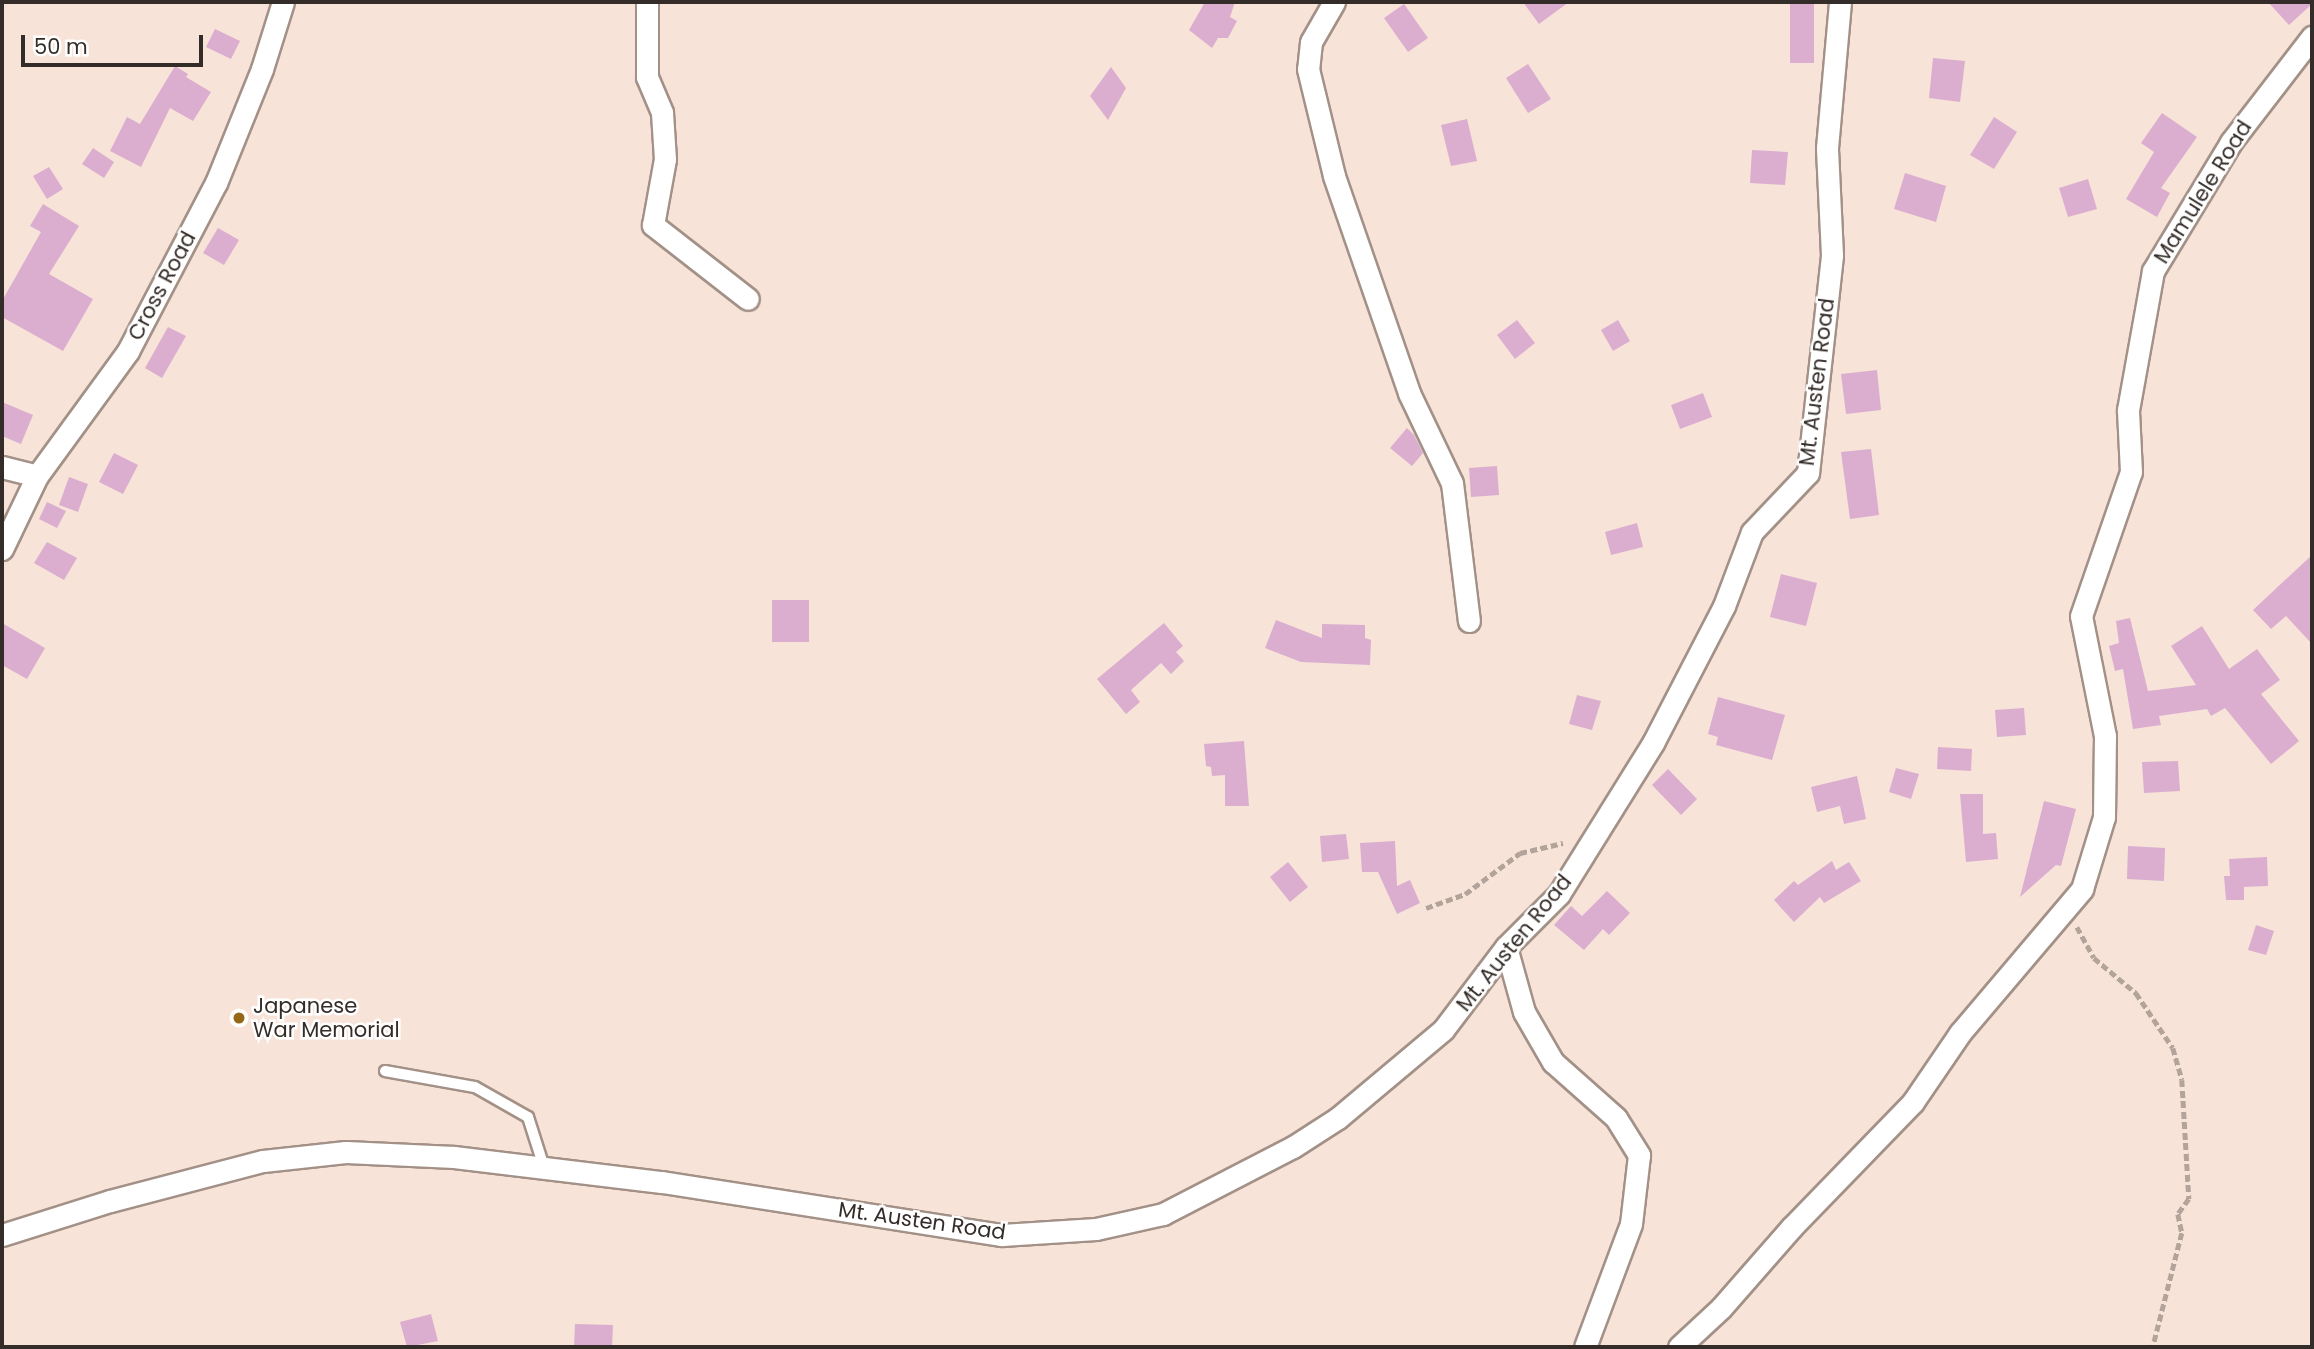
<!DOCTYPE html>
<style>
body{margin:0}
#map{position:relative;width:2314px;height:1349px;overflow:hidden;background:#f7e3d8;font-family:Poppins,sans-serif}
div>[style]{position:absolute}
.building>*{inset:0;background:#dbaed0}
.path>*{height:4.5px;margin-top:-2.25px;transform-origin:0;background:repeating-linear-gradient(90deg,#b3a49b 0 7px,transparent 0 10.5px)}
.roads{filter:drop-shadow(2px 0 #a39187) drop-shadow(-2px 0 #a39187) drop-shadow(0 2px #a39187) drop-shadow(0 -2px #a39187)}
.service>*{height:10px;margin:-5px;padding:0 5px;transform-origin:5px;border-radius:5px;background:#fff}
.minor>*{height:21px;margin:-10.5px;padding:0 10.5px;transform-origin:10.5px;border-radius:10.5px;background:#fff}
.dots>*{width:19px;height:19px;translate:-50% -50%;box-sizing:border-box;border:4px solid #fff;border-radius:50%}
span{translate:-50% -50%;white-space:nowrap;text-align:center;line-height:1.15;-webkit-text-stroke:5px #fff;paint-order:stroke}
.street-label{font-size:21px;color:#342c28}
.poi-label{font-size:21px;color:#342c28}
.left{translate:0 -50%;text-align:left}
.frame{position:absolute;inset:0;border:4px solid #342c28;pointer-events:none}
.scale{position:absolute;left:21px;top:35px;width:182px;height:32px;box-sizing:border-box;border:4px solid #342c28;border-top:0;padding-left:9px;font-size:21px;line-height:24px;white-space:nowrap;color:#342c28;-webkit-text-stroke:5px #fff;paint-order:stroke}
</style>
<div id="map">
<div class="building">
<i style="clip-path:polygon(1205px 2px,1235px 2px,1230px 17px,1237px 21px,1228px 38px,1218px 38px,1212px 48px,1189px 30px)"></i>
<i style="clip-path:polygon(1523px 2px,1569px 2px,1539px 24px)"></i>
<i style="clip-path:polygon(1790px 2px,1814px 2px,1814px 63px,1790px 63px)"></i>
<i style="clip-path:polygon(2268px 2px,2312px 2px,2312px 4px,2289px 25px)"></i>
<i style="clip-path:polygon(1404px 4px,1428px 38px,1408px 52px,1384px 18px)"></i>
<i style="clip-path:polygon(215px 29px,240px 41px,231px 59px,206px 47px)"></i>
<i style="clip-path:polygon(1933px 58px,1965px 61px,1960px 102px,1929px 98px)"></i>
<i style="clip-path:polygon(1528px 64px,1551px 99px,1528px 113px,1506px 78px)"></i>
<i style="clip-path:polygon(175px 66px,188px 74px,186px 77px,211px 92px,193px 121px,170px 108px,141px 167px,110px 151px,127px 117px,140px 124px)"></i>
<i style="clip-path:polygon(1111px 67px,1126px 88px,1108px 120px,1090px 96px)"></i>
<i style="clip-path:polygon(2162px 113px,2197px 137px,2161px 188px,2170px 193px,2157px 217px,2126px 199px,2154px 152px,2141px 143px)"></i>
<i style="clip-path:polygon(1994px 117px,2017px 132px,1994px 169px,1970px 155px)"></i>
<i style="clip-path:polygon(1467px 119px,1477px 161px,1451px 166px,1441px 125px)"></i>
<i style="clip-path:polygon(93px 148px,114px 162px,104px 178px,82px 164px)"></i>
<i style="clip-path:polygon(1752px 150px,1788px 152px,1785px 185px,1750px 183px)"></i>
<i style="clip-path:polygon(49px 167px,63px 189px,47px 199px,33px 176px)"></i>
<i style="clip-path:polygon(1905px 173px,1946px 186px,1936px 222px,1894px 209px)"></i>
<i style="clip-path:polygon(2088px 179px,2097px 209px,2068px 217px,2059px 188px)"></i>
<i style="clip-path:polygon(43px 204px,79px 226px,49px 274px,93px 299px,63px 351px,2px 317px,2px 301px,41px 232px,30px 226px)"></i>
<i style="clip-path:polygon(218px 228px,239px 240px,224px 265px,203px 253px)"></i>
<i style="clip-path:polygon(1517px 320px,1535px 343px,1515px 359px,1497px 335px)"></i>
<i style="clip-path:polygon(1618px 320px,1630px 341px,1613px 351px,1601px 330px)"></i>
<i style="clip-path:polygon(168px 327px,186px 336px,162px 378px,145px 368px)"></i>
<i style="clip-path:polygon(1877px 370px,1881px 410px,1846px 414px,1841px 374px)"></i>
<i style="clip-path:polygon(1703px 393px,1712px 417px,1680px 429px,1671px 405px)"></i>
<i style="clip-path:polygon(2px 402px,33px 415px,21px 444px,2px 436px)"></i>
<i style="clip-path:polygon(1407px 428px,1414px 435px,1423px 453px,1412px 466px,1390px 448px)"></i>
<i style="clip-path:polygon(1871px 449px,1879px 515px,1850px 519px,1841px 452px)"></i>
<i style="clip-path:polygon(114px 453px,138px 465px,123px 494px,99px 482px)"></i>
<i style="clip-path:polygon(1497px 466px,1499px 495px,1471px 497px,1469px 468px)"></i>
<i style="clip-path:polygon(69px 477px,88px 484px,78px 512px,59px 505px)"></i>
<i style="clip-path:polygon(47px 502px,66px 511px,57px 528px,39px 519px)"></i>
<i style="clip-path:polygon(1637px 523px,1643px 547px,1611px 555px,1605px 532px)"></i>
<i style="clip-path:polygon(47px 542px,77px 558px,64px 580px,34px 563px)"></i>
<i style="clip-path:polygon(2312px 555px,2312px 644px,2286px 616px,2271px 629px,2253px 610px)"></i>
<i style="clip-path:polygon(1781px 574px,1817px 583px,1806px 626px,1770px 617px)"></i>
<i style="clip-path:polygon(772px 600px,809px 600px,809px 642px,772px 642px)"></i>
<i style="clip-path:polygon(2130px 618px,2148px 691px,2196px 685px,2171px 646px,2202px 626px,2229px 669px,2257px 649px,2280px 680px,2261px 694px,2299px 741px,2271px 764px,2225px 708px,2211px 716px,2207px 709px,2159px 716px,2161px 725px,2133px 729px,2123px 669px,2115px 671px,2109px 646px,2119px 643px,2116px 621px)"></i>
<i style="clip-path:polygon(1276px 620px,1322px 638px,1322px 624px,1365px 625px,1365px 638px,1371px 640px,1370px 665px,1301px 662px,1265px 648px)"></i>
<i style="clip-path:polygon(2px 623px,45px 648px,27px 679px,2px 665px)"></i>
<i style="clip-path:polygon(1164px 623px,1183px 646px,1176px 652px,1184px 661px,1171px 674px,1161px 663px,1131px 690px,1140px 702px,1126px 714px,1097px 679px)"></i>
<i style="clip-path:polygon(1577px 695px,1601px 701px,1592px 730px,1569px 724px)"></i>
<i style="clip-path:polygon(1718px 697px,1785px 715px,1772px 760px,1716px 745px,1718px 737px,1708px 734px)"></i>
<i style="clip-path:polygon(2024px 708px,2026px 735px,1997px 737px,1995px 710px)"></i>
<i style="clip-path:polygon(1244px 741px,1249px 806px,1225px 806px,1225px 775px,1212px 776px,1211px 767px,1206px 766px,1204px 744px)"></i>
<i style="clip-path:polygon(1938px 747px,1972px 749px,1971px 771px,1937px 769px)"></i>
<i style="clip-path:polygon(2178px 761px,2180px 791px,2144px 793px,2142px 762px)"></i>
<i style="clip-path:polygon(1896px 768px,1919px 774px,1911px 799px,1889px 792px)"></i>
<i style="clip-path:polygon(1668px 769px,1697px 799px,1681px 815px,1652px 785px)"></i>
<i style="clip-path:polygon(1857px 776px,1866px 819px,1844px 824px,1840px 806px,1817px 812px,1811px 787px)"></i>
<i style="clip-path:polygon(1960px 794px,1983px 794px,1983px 834px,1996px 833px,1998px 859px,1966px 862px)"></i>
<i style="clip-path:polygon(2044px 801px,2076px 809px,2061px 866px,2056px 865px,2020px 897px)"></i>
<i style="clip-path:polygon(1346px 834px,1349px 859px,1322px 862px,1320px 836px)"></i>
<i style="clip-path:polygon(1395px 841px,1397px 886px,1410px 880px,1420px 903px,1397px 914px,1378px 872px,1362px 872px,1360px 843px)"></i>
<i style="clip-path:polygon(2128px 846px,2165px 848px,2164px 881px,2127px 879px)"></i>
<i style="clip-path:polygon(2267px 857px,2268px 886px,2244px 887px,2244px 900px,2226px 900px,2224px 876px,2230px 876px,2229px 859px)"></i>
<i style="clip-path:polygon(1832px 861px,1836px 870px,1849px 862px,1861px 881px,1824px 903px,1820px 897px,1794px 922px,1774px 900px,1794px 881px,1798px 885px)"></i>
<i style="clip-path:polygon(1288px 862px,1308px 887px,1290px 902px,1270px 877px)"></i>
<i style="clip-path:polygon(1607px 891px,1630px 913px,1609px 935px,1603px 929px,1584px 950px,1554px 925px,1571px 906px,1582px 916px)"></i>
<i style="clip-path:polygon(2256px 925px,2274px 931px,2266px 955px,2248px 950px)"></i>
<i style="clip-path:polygon(431px 1314px,438px 1341px,407px 1347px,400px 1322px)"></i>
<i style="clip-path:polygon(575px 1324px,613px 1325px,612px 1347px,574px 1347px)"></i>
</div>
<div class="path">
<i style="left:1426px;top:908px;width:41px;rotate:-19.7deg"></i>
<i style="left:1465px;top:894px;width:69px;rotate:-36.7deg"></i>
<i style="left:1520px;top:853px;width:44px;rotate:-13.1deg"></i>
<i style="left:2077px;top:927px;width:35px;rotate:61deg"></i>
<i style="left:2094px;top:958px;width:55px;rotate:39.8deg"></i>
<i style="left:2136px;top:993px;width:66px;rotate:56.1deg"></i>
<i style="left:2173px;top:1048px;width:33px;rotate:74deg"></i>
<i style="left:2182px;top:1080px;width:119px;rotate:86.6deg"></i>
<i style="left:2189px;top:1199px;width:19px;rotate:126deg"></i>
<i style="left:2178px;top:1214px;width:19px;rotate:78deg"></i>
<i style="left:2182px;top:1233px;width:118px;rotate:104.3deg"></i>
</div>
<div class="roads">
<div class="service">
<i style="left:385px;top:1071px;width:91px;rotate:10.1deg"></i>
<i style="left:475px;top:1087px;width:61px;rotate:29.5deg"></i>
<i style="left:528px;top:1117px;width:52px;rotate:72.3deg"></i>
</div>
<div class="minor">
<i style="left:647px;top:2px;width:75px;rotate:90deg"></i>
<i style="left:647px;top:77px;width:39px;rotate:67deg"></i>
<i style="left:662px;top:113px;width:46px;rotate:86.3deg"></i>
<i style="left:665px;top:159px;width:67px;rotate:100.3deg"></i>
<i style="left:653px;top:225px;width:120px;rotate:37.9deg"></i>
<i style="left:1334px;top:2px;width:46px;rotate:119.9deg"></i>
<i style="left:1311px;top:42px;width:27px;rotate:96deg"></i>
<i style="left:1308px;top:69px;width:110px;rotate:76.3deg"></i>
<i style="left:1334px;top:176px;width:230px;rotate:70.9deg"></i>
<i style="left:1409px;top:393px;width:100px;rotate:64.5deg"></i>
<i style="left:1452px;top:483px;width:139px;rotate:83deg"></i>
<i style="left:2px;top:467px;width:36px;rotate:14deg"></i>
<i style="left:2px;top:549px;width:81px;rotate:-64.4deg"></i>
<i style="left:37px;top:476px;width:155px;rotate:-53.9deg"></i>
<i style="left:128px;top:351px;width:190px;rotate:-62.4deg"></i>
<i style="left:216px;top:183px;width:123px;rotate:-68deg"></i>
<i style="left:262px;top:69px;width:70px;rotate:-72.6deg"></i>
<i style="left:1506px;top:947px;width:67px;rotate:74.5deg"></i>
<i style="left:1524px;top:1012px;width:58px;rotate:59.9deg"></i>
<i style="left:1553px;top:1062px;width:84px;rotate:41.6deg"></i>
<i style="left:1616px;top:1118px;width:44px;rotate:58.1deg"></i>
<i style="left:1639px;top:1155px;width:69px;rotate:96.6deg"></i>
<i style="left:1631px;top:1224px;width:131px;rotate:110.5deg"></i>
<i style="left:2px;top:1235px;width:113px;rotate:-17.5deg"></i>
<i style="left:110px;top:1201px;width:158px;rotate:-14.7deg"></i>
<i style="left:263px;top:1161px;width:83px;rotate:-6.2deg"></i>
<i style="left:346px;top:1152px;width:108px;rotate:2.7deg"></i>
<i style="left:454px;top:1157px;width:209px;rotate:6.9deg"></i>
<i style="left:662px;top:1182px;width:344px;rotate:8.9deg"></i>
<i style="left:1002px;top:1235px;width:94px;rotate:-3.7deg"></i>
<i style="left:1096px;top:1229px;width:69px;rotate:-12.6deg"></i>
<i style="left:1163px;top:1214px;width:146px;rotate:-27.3deg"></i>
<i style="left:1293px;top:1147px;width:54px;rotate:-32.8deg"></i>
<i style="left:1338px;top:1118px;width:137px;rotate:-40deg"></i>
<i style="left:1443px;top:1030px;width:104px;rotate:-52.8deg"></i>
<i style="left:1506px;top:947px;width:75px;rotate:-45deg"></i>
<i style="left:1559px;top:894px;width:178px;rotate:-58.1deg"></i>
<i style="left:1653px;top:743px;width:154px;rotate:-62.6deg"></i>
<i style="left:1724px;top:606px;width:79px;rotate:-69.3deg"></i>
<i style="left:1752px;top:532px;width:81px;rotate:-46.5deg"></i>
<i style="left:1808px;top:473px;width:219px;rotate:-83.7deg"></i>
<i style="left:1832px;top:255px;width:107px;rotate:-92.7deg"></i>
<i style="left:1827px;top:148px;width:147px;rotate:-84.9deg"></i>
<i style="left:1679px;top:1347px;width:57px;rotate:-42.9deg"></i>
<i style="left:1721px;top:1308px;width:108px;rotate:-48.8deg"></i>
<i style="left:1792px;top:1227px;width:174px;rotate:-45.9deg"></i>
<i style="left:1913px;top:1102px;width:83px;rotate:-55.7deg"></i>
<i style="left:1960px;top:1033px;width:189px;rotate:-49.7deg"></i>
<i style="left:2082px;top:889px;width:75px;rotate:-73deg"></i>
<i style="left:2104px;top:817px;width:81px;rotate:-89.3deg"></i>
<i style="left:2105px;top:736px;width:122px;rotate:-101.3deg"></i>
<i style="left:2081px;top:616px;width:152px;rotate:-70.9deg"></i>
<i style="left:2131px;top:472px;width:62px;rotate:-92.8deg"></i>
<i style="left:2128px;top:410px;width:141px;rotate:-79.8deg"></i>
<i style="left:2153px;top:271px;width:151px;rotate:-58.8deg"></i>
<i style="left:2231px;top:142px;width:133px;rotate:-52.4deg"></i>
</div>
</div>
<div class="dots">
<i style="left:239px;top:1018px;background:#956716"></i>
</div>
<div class="street-label">
<span style="left:2203px;top:192px;rotate:-58deg">Mamulele Road</span>
<span style="left:162px;top:286px;rotate:-62deg">Cross Road</span>
<span style="left:1817px;top:382px;rotate:-83deg">Mt. Austen Road</span>
<span style="left:1514px;top:943px;rotate:-51deg">Mt. Austen Road</span>
<span style="left:922px;top:1221px;rotate:8deg">Mt. Austen Road</span>
</div>
<div class="poi-label">
<span class="left" style="left:253px;top:1018px">Japanese<br>War Memorial</span>
</div>
<div class="frame"></div>
<div class="scale">50 m</div>
</div>
